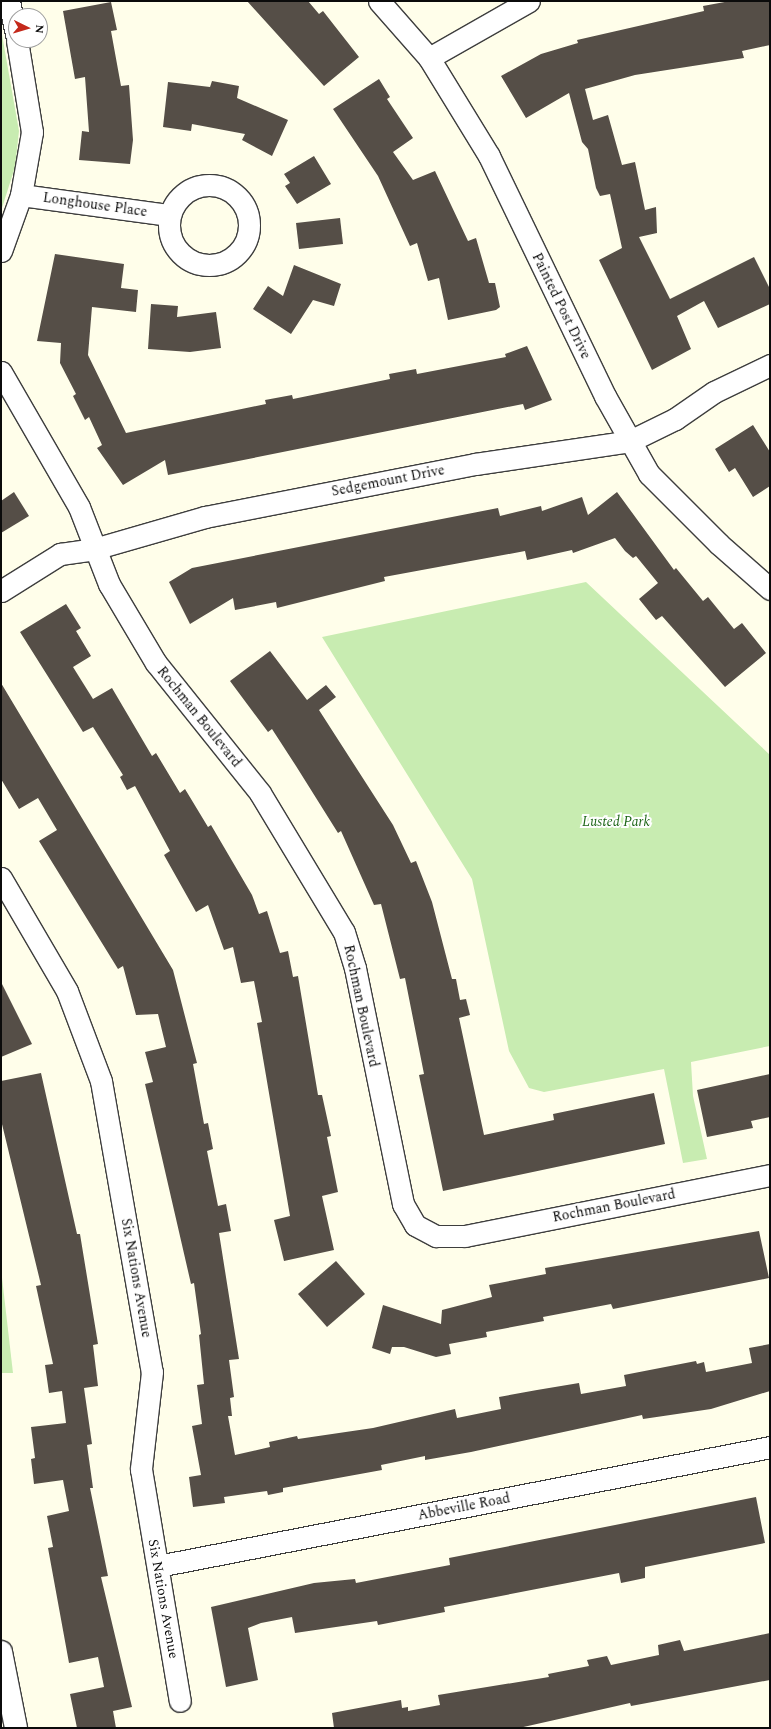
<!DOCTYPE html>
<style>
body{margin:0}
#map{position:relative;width:771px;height:1729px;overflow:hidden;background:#fffeea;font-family:Spectral,serif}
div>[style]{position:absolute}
.green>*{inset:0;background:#c8ecb1}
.building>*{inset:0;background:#554e47}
.roads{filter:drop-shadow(1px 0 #3e3e3e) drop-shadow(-1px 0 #3e3e3e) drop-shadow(0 1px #3e3e3e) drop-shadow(0 -1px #3e3e3e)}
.minor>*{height:21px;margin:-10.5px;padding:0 10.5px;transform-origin:10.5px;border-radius:10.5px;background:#fff}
.minor>.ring{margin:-10.5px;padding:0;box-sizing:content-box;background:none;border:21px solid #fff;border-radius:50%}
.tertiary>*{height:22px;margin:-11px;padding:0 11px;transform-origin:11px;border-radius:11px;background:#fff}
span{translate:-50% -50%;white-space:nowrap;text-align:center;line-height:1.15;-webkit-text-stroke:4px #fff;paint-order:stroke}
.street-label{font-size:14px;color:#0b0b0b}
.park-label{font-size:14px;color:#1e6618;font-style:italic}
.frame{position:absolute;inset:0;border:2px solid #0b0b0b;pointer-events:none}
.north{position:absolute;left:8px;top:8px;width:40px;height:40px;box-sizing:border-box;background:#fff;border:1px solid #9d9d9d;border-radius:50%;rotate:95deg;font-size:11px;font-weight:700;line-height:16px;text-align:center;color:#0b0b0b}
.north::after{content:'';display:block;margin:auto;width:14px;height:18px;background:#c4291b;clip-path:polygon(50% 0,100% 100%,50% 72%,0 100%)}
</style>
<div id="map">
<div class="green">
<i style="clip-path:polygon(1px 29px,19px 131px,15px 167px,1px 211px)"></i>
<i style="clip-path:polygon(586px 582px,770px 755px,770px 1046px,691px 1062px,693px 1096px,707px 1159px,683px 1163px,664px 1069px,544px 1092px,529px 1088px,509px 1051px,472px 879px,322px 637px)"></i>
<i style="clip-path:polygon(1px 1269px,13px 1373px,1px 1373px)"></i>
</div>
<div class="building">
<i style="clip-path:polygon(247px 1px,308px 1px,319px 14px,323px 11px,359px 57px,324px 86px)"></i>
<i style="clip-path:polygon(730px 1px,770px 1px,770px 45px,742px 51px,744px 58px,635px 75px,585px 89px,593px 120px,608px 115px,622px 165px,635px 162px,645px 210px,656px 207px,657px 233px,639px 237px,670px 299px,754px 257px,770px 289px,770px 304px,718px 328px,704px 301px,677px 316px,691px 349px,652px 370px,599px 260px,622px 248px,610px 194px,600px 196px,596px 188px,588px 149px,582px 142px,569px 93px,526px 118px,501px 76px,541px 54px,578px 43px,577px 40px,704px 11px,703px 6px)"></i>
<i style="clip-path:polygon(111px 2px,117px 30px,111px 31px,121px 86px,129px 85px,133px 140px,130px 164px,79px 160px,82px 131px,89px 132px,85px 77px,75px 79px,63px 11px)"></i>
<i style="clip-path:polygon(379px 79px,390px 97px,387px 99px,413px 138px,393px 152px,413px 180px,435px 171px,468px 241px,476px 238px,489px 283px,495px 283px,500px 307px,496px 310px,448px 320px,439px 278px,428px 281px,417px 243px,410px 246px,378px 176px,333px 109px)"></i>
<i style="clip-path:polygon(212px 81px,239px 86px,237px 98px,288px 120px,272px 156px,242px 140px,245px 134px,192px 124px,191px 131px,163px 127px,168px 82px,210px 87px)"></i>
<i style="clip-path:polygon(314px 156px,331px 184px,297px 204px,285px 186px,290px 183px,284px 174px)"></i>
<i style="clip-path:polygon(340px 218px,343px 244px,299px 249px,296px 223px)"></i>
<i style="clip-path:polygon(55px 254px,124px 264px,121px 288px,138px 290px,136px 312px,92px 307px,88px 355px,126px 433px,266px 404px,265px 400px,292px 395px,293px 399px,390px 379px,389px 374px,416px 369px,417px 374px,506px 357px,505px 354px,527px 346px,552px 400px,525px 410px,523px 404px,168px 475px,165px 460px,123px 485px,97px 448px,102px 445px,89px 417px,85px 420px,73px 396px,76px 394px,60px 363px,61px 343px,37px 341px)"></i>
<i style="clip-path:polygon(294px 265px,341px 284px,334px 306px,313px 300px,291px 334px,253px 309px,268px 286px,283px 296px)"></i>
<i style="clip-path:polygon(151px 304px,178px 306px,177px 317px,216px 312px,221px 348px,190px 352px,148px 349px)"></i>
<i style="clip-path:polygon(753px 425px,770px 452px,770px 486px,753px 497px,735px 468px,729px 472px,715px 449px)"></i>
<i style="clip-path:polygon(14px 492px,29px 516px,1px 533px,1px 501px)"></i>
<i style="clip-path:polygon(617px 492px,674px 570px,676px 568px,703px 601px,708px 597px,734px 629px,742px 623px,766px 653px,725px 687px,662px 616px,656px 620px,639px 599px,658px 583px,636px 556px,633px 558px,625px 551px,615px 538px,573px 553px,572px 550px,527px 560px,525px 551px,384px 577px,385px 581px,277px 608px,276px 602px,235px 610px,233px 598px,190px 624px,169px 582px,192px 568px,498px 508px,500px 516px,541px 506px,542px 511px,582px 497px,588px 515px)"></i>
<i style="clip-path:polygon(66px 604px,81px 628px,76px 631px,91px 656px,73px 667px,93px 699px,112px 688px,152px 756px,156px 753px,180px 793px,185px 789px,208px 827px,211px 825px,252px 895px,259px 914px,267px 911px,280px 953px,288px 951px,293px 977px,298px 976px,318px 1095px,322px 1095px,331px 1136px,327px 1137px,338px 1192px,322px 1196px,334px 1250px,284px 1261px,274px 1220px,290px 1216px,257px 1023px,262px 1022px,254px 981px,241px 983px,233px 947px,224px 950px,208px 905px,196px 912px,164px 855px,170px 851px,135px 786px,127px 790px,120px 777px,123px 775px,93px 727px,83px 732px,20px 632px)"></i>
<i style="clip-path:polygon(270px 651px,307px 700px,326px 685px,336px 697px,319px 710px,393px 825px,411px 863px,416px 861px,432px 902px,452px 979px,456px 979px,460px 1000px,466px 999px,470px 1015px,459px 1018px,484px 1135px,554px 1120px,553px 1114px,654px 1093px,665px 1144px,443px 1191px,419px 1075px,424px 1074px,405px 978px,400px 979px,381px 904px,374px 905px,341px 831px,338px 833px,296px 766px,272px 729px,268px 732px,230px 681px)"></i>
<i style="clip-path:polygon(1px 683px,173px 970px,197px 1063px,193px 1064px,204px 1124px,208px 1123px,213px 1149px,207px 1151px,218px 1206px,226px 1204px,231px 1231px,219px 1233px,239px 1359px,229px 1360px,234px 1397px,230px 1398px,232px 1416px,228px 1416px,235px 1455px,270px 1447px,269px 1442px,297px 1436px,298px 1439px,373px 1428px,455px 1409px,457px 1418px,501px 1409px,499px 1397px,537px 1390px,579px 1383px,581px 1394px,626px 1386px,624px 1375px,696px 1361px,697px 1364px,704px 1362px,706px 1372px,752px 1363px,749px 1348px,770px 1344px,770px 1391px,711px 1409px,643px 1419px,642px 1415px,471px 1452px,425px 1460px,425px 1456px,381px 1465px,382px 1470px,283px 1488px,283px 1492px,268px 1495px,267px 1491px,224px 1497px,225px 1503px,193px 1507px,189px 1477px,201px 1475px,192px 1426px,202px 1424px,197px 1385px,204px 1384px,199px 1335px,201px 1334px,194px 1283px,191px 1284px,145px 1084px,153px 1082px,145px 1052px,166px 1047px,158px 1014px,136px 1015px,123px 966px,118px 969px,39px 841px,57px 830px,38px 798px,19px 809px,1px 779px)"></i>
<i style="clip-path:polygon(1px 982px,32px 1044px,1px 1057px)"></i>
<i style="clip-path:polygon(41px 1073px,77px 1234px,80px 1234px,98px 1344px,93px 1345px,98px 1386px,84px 1388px,92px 1444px,87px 1445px,93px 1488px,90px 1488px,108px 1576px,101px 1577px,132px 1707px,113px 1711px,116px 1728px,77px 1728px,70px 1694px,104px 1687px,98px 1657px,69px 1663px,48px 1548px,53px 1547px,47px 1516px,69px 1511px,63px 1480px,34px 1484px,31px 1459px,35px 1458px,31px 1427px,66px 1423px,62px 1391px,49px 1393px,45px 1365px,53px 1364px,36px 1286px,41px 1285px,1px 1120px,1px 1081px)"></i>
<i style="clip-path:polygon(770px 1074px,770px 1117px,751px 1121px,753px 1128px,707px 1137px,697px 1090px)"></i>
<i style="clip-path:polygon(759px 1231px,769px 1278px,613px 1309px,611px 1304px,543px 1317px,544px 1321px,486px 1332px,487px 1337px,449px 1344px,451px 1354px,436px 1357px,404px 1347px,392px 1347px,390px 1354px,372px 1348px,383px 1305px,441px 1324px,442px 1310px,492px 1297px,489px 1285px,546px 1274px,545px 1268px)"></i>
<i style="clip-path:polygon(336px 1261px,365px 1294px,327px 1327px,298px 1294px)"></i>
<i style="clip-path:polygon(756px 1497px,765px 1543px,645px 1567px,645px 1578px,621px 1583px,619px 1573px,444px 1607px,445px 1612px,378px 1625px,377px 1621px,295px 1633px,292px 1617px,261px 1623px,248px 1628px,258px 1680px,226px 1687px,211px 1607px,314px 1583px,355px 1579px,356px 1583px,450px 1565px,449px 1558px)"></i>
<i style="clip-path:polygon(770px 1633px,770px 1680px,631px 1706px,630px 1703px,519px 1728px,334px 1728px,332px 1713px,401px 1700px,402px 1708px,408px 1707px,408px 1711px,440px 1705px,438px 1695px,549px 1677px,548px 1674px,589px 1666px,587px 1660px,607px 1656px,611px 1665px,659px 1655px,658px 1645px,680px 1640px,684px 1651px)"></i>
</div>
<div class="roads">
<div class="minor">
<i style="left:9px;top:1px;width:34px;rotate:78deg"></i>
<i style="left:379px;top:1px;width:76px;rotate:48.7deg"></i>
<i style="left:429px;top:58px;width:115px;rotate:58.5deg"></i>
<i style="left:489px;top:156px;width:267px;rotate:64.2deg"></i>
<i style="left:605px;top:396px;width:90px;rotate:60.6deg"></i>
<i style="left:649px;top:474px;width:99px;rotate:45deg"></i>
<i style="left:719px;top:544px;width:68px;rotate:41.4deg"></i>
<i style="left:429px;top:58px;width:115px;rotate:-29.7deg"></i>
<i class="ring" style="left:169px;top:185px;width:59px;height:59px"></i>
<i style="left:21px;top:195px;width:148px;rotate:7.7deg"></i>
<i style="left:1px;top:251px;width:59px;rotate:-70.3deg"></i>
<i style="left:21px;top:195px;width:64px;rotate:-80.1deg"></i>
<i style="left:32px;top:132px;width:93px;rotate:-99.3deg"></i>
<i style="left:1px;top:372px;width:156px;rotate:60deg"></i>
<i style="left:79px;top:507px;width:83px;rotate:68.7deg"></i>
<i style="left:109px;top:584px;width:92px;rotate:59.3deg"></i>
<i style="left:156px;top:663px;width:166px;rotate:51.3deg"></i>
<i style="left:260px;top:793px;width:162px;rotate:58.9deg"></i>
<i style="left:344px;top:932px;width:38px;rotate:73deg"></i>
<i style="left:355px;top:968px;width:241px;rotate:78.5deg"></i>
<i style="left:403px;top:1204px;width:24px;rotate:60deg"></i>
<i style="left:415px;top:1225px;width:24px;rotate:28deg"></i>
<i style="left:436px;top:1236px;width:29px"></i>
<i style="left:465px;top:1236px;width:311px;rotate:-11.3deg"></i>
<i style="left:1px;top:591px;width:70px;rotate:-32.1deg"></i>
<i style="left:60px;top:554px;width:34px;rotate:-8deg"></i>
<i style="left:94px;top:549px;width:116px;rotate:-16.1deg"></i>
<i style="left:205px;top:517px;width:275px;rotate:-11.1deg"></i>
<i style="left:475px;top:464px;width:157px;rotate:-8.4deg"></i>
<i style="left:630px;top:441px;width:50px;rotate:-26.1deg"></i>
<i style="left:675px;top:419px;width:47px;rotate:-34.7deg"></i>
<i style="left:714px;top:392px;width:62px;rotate:-25.7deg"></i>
<i style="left:1px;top:878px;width:131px;rotate:59.7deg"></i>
<i style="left:67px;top:991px;width:96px;rotate:69.3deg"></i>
<i style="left:101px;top:1081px;width:295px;rotate:80.1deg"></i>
<i style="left:152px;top:1372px;width:98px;rotate:96.5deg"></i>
<i style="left:141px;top:1469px;width:235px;rotate:80.5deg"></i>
<i style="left:158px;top:1566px;width:623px;rotate:-11deg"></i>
</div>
<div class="tertiary">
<i style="left:1px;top:1652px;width:77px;rotate:78.8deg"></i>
</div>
</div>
<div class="street-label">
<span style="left:95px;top:205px;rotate:8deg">Longhouse Place</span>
<span style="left:561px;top:306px;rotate:64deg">Painted Post Drive</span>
<span style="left:388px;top:481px;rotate:-11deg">Sedgemount Drive</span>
<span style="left:199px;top:717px;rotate:51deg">Rochman Boulevard</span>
<span style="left:361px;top:1006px;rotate:78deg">Rochman Boulevard</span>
<span style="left:614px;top:1206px;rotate:-11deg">Rochman Boulevard</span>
<span style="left:136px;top:1278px;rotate:80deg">Six Nations Avenue</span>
<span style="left:464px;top:1507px;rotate:-11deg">Abbeville Road</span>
<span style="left:163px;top:1599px;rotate:80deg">Six Nations Avenue</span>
</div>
<div class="park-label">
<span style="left:616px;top:822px">Lusted Park</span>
</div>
<div class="frame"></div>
<div class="north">N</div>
</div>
